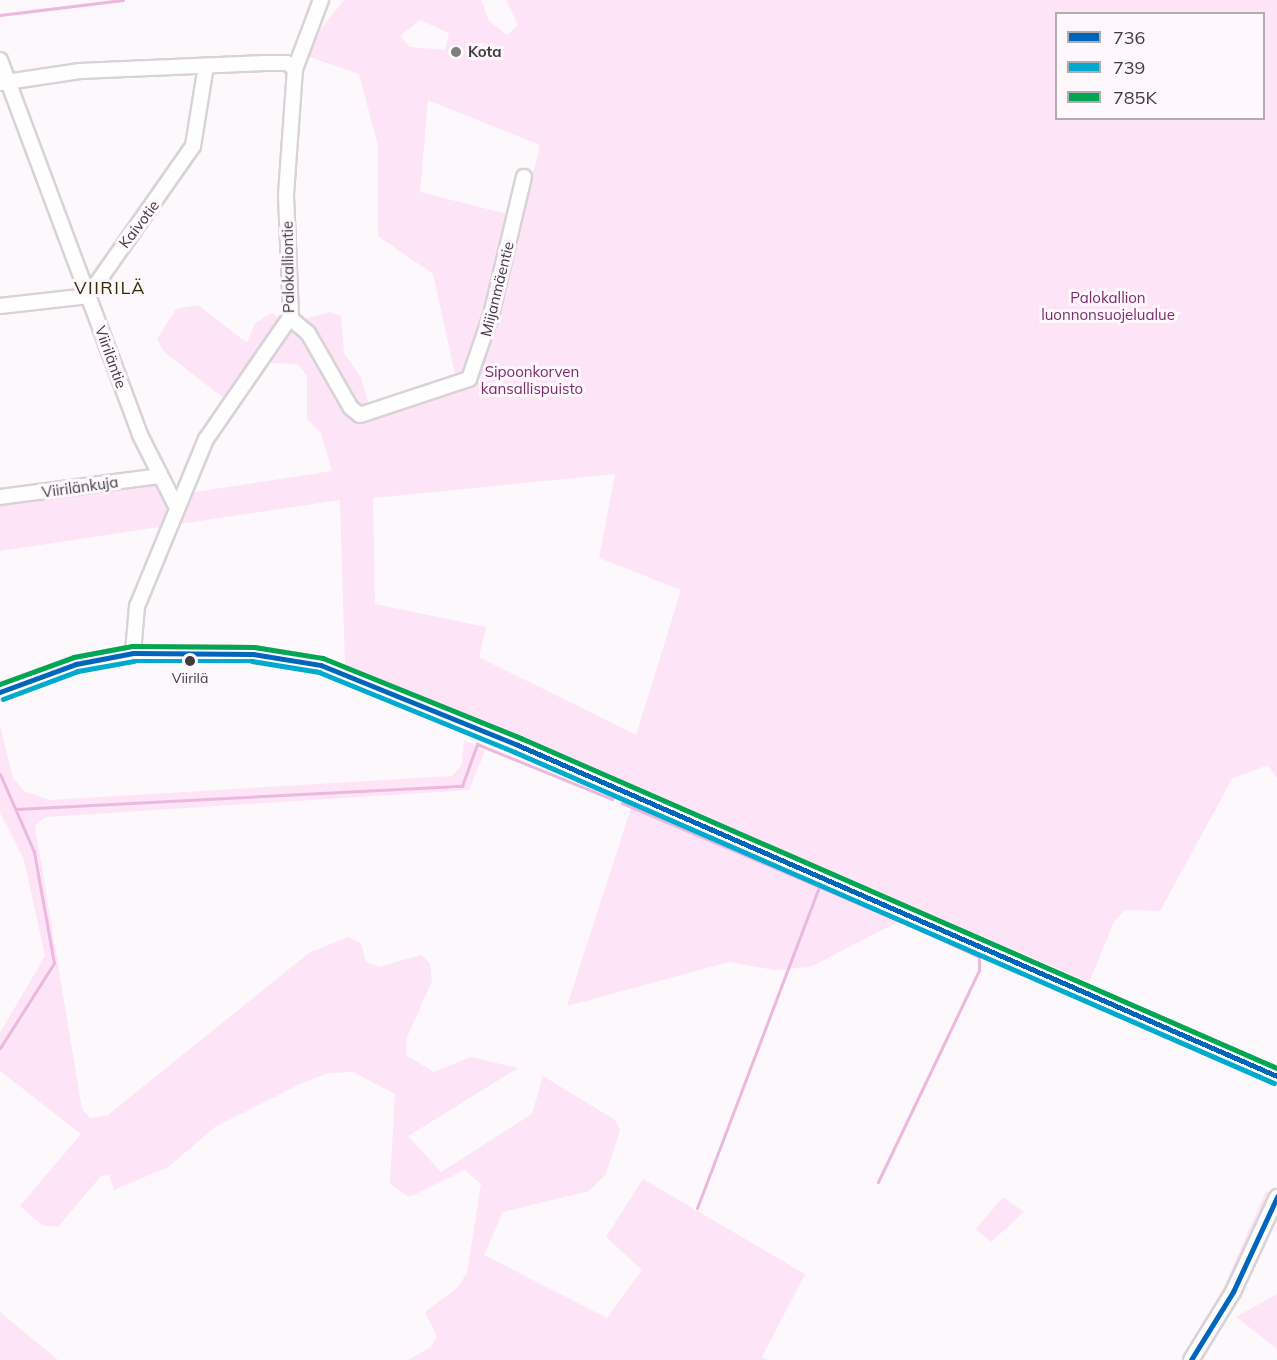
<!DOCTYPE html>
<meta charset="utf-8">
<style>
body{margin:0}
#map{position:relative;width:1277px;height:1360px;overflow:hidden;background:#fdf8fb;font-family:Mulish,sans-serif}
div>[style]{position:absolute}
.green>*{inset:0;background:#fde4f6}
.stream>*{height:3px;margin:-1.5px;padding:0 1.5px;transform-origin:1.5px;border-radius:1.5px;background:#ebb8de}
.roads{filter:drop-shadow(2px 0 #d8d3d6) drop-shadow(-2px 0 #d8d3d6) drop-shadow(0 2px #d8d3d6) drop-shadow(0 -2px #d8d3d6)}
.minor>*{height:14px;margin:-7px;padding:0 7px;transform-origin:7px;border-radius:7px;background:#fffefe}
.bus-1>*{height:4.5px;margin:-2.25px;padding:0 2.25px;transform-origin:2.25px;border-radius:2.25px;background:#0065bd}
.bus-2>*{height:4.5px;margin:-2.25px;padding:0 2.25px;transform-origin:2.25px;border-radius:2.25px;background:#00a9ce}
.bus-3>*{height:4.5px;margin:-2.25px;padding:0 2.25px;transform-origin:2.25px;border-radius:2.25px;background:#00a651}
.dots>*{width:16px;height:16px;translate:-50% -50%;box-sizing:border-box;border:3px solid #fef7fc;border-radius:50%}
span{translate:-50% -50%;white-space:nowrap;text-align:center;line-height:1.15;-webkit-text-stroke:6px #fef7fc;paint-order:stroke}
.bus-label{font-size:14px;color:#403b3e}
.poi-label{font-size:15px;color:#403b3e;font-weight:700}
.left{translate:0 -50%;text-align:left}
.street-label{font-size:15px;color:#403b3e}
.park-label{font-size:15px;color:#7b2b6c}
.quarter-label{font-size:18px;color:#322e02;letter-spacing:1.5px}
.legend{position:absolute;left:1055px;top:12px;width:210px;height:108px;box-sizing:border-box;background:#fef7fc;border:2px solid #b2acb0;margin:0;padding:8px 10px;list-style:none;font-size:18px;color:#403b3e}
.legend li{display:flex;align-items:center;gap:12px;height:30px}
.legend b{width:30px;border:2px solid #b2acb0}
</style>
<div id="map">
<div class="green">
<i style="clip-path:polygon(evenodd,344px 0,481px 0,489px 21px,507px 35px,518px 25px,506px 0,1277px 0,1277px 778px,1268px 765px,1232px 779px,1160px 911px,1125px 910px,1114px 922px,1089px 982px,345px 666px,340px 500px,0 551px,0 497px,160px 476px,176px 506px,182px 494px,332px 471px,321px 433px,307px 419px,307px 376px,298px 364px,272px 363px,262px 356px,229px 402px,164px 352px,157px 339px,176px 309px,198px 305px,247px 343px,255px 323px,272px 313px,286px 324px,330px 312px,341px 316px,344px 353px,361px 377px,368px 402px,363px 420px,459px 392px,433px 274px,378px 236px,378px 146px,359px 74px,301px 54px,344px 0,1056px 14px,1264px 14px,1264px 118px,1056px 118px,1056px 14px,344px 0,420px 20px,449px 33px,445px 50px,410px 47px,400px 36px,420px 20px,344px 0,428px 100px,540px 145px,501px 305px,494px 305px,515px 216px,420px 192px,428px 100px,344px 0,615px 474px,599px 558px,681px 590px,636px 735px,479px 657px,486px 627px,375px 604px,373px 498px,615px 474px)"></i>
<i style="clip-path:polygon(0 725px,13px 778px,24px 791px,50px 800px,452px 776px,462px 765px,464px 740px,485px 751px,469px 790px,46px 817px,35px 826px,82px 1109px,90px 1118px,108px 1115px,309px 953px,348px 937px,361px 943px,366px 962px,379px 967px,421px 955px,430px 963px,432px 981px,407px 1037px,406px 1055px,434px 1072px,471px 1057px,518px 1068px,408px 1136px,441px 1172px,532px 1114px,543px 1076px,615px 1120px,620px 1130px,606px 1174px,589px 1191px,503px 1212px,484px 1255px,607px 1318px,642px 1270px,606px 1237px,643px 1179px,805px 1274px,762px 1357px,768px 1360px,408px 1360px,431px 1347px,437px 1337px,425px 1312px,457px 1288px,467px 1273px,481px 1184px,465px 1170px,409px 1197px,390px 1184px,395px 1094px,353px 1072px,328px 1073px,300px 1084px,215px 1127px,168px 1167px,114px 1190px,109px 1175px,101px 1176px,58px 1227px,42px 1225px,20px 1206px,81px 1134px,0 1071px,0 1033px,45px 956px,24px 860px,0 813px)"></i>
<i style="clip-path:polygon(631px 808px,898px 922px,810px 967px,774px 970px,729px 962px,567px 1006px)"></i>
<i style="clip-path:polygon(1266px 1191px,1271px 1194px,1213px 1319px,1179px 1360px,1207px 1325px)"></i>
<i style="clip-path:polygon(1003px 1197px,1024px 1212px,991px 1242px,976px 1229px)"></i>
<i style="clip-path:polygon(1277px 1294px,1277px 1349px,1236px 1317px)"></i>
<i style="clip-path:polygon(0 1312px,58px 1360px,0 1360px)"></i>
</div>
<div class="stream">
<i style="left:0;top:15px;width:124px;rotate:-7deg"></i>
<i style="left:0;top:774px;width:85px;rotate:66.4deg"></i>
<i style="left:34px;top:852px;width:113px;rotate:79.8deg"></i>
<i style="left:54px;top:963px;width:101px;rotate:122.4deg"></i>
<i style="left:622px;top:803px;width:304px;rotate:23deg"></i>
<i style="left:17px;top:809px;width:446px;rotate:-3deg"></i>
<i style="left:462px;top:786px;width:45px;rotate:-70.3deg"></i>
<i style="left:477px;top:744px;width:146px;rotate:22.2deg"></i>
<i style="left:878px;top:1182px;width:235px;rotate:-64.5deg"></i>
<i style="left:979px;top:970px;width:13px;rotate:-90deg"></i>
<i style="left:979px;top:957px;width:76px;rotate:-155.1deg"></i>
<i style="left:697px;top:1208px;width:344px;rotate:-69.2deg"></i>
</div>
<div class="roads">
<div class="minor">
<i style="left:0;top:60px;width:400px;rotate:69.5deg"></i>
<i style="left:140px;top:435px;width:80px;rotate:63.1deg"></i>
<i style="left:295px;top:69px;width:74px;rotate:-69.4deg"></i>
<i style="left:0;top:83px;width:81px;rotate:-8.5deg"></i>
<i style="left:80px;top:71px;width:185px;rotate:-2.5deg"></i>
<i style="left:265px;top:63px;width:22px"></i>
<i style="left:287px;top:63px;width:10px;rotate:37deg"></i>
<i style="left:295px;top:69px;width:127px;rotate:94.1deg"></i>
<i style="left:286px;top:196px;width:120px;rotate:87.6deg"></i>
<i style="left:291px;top:316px;width:150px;rotate:124.6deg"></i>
<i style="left:206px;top:439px;width:181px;rotate:112.4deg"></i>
<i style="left:137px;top:606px;width:47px;rotate:94.9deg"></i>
<i style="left:88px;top:296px;width:183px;rotate:-55deg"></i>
<i style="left:193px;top:146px;width:81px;rotate:-80.8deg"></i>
<i style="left:0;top:306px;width:89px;rotate:-6.5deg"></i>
<i style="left:290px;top:318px;width:23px;rotate:40deg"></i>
<i style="left:308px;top:333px;width:86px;rotate:60.2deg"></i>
<i style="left:351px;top:408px;width:11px;rotate:38deg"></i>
<i style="left:360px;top:415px;width:115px;rotate:-18.3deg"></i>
<i style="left:469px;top:379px;width:68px;rotate:-71deg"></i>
<i style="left:491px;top:315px;width:142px;rotate:-76.6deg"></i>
<i style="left:0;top:497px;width:161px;rotate:-7.5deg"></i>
<i style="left:0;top:692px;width:81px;rotate:-20.2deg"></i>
<i style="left:76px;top:664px;width:58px;rotate:-10.9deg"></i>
<i style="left:133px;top:653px;width:120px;rotate:0.5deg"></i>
<i style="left:253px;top:654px;width:69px;rotate:9.2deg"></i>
<i style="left:321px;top:665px;width:213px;rotate:22.1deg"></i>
<i style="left:518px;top:745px;width:828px;rotate:23.56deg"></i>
<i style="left:1191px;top:1360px;width:80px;rotate:-58.3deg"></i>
<i style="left:1233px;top:1292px;width:105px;rotate:-65.1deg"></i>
</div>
</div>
<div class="bus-1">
<i style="left:0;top:692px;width:81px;rotate:-20.2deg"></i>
<i style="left:76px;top:664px;width:58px;rotate:-10.9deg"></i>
<i style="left:133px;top:653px;width:120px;rotate:0.5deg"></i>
<i style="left:253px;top:654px;width:69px;rotate:9.2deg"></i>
<i style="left:321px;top:665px;width:213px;rotate:22.1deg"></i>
<i style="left:518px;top:745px;width:828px;rotate:23.56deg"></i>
<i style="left:1191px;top:1360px;width:80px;rotate:-58.3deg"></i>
<i style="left:1233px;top:1292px;width:105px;rotate:-65.1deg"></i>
</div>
<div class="bus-2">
<i style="left:3px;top:699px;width:80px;rotate:-20.5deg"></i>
<i style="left:78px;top:671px;width:57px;rotate:-10.1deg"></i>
<i style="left:134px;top:661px;width:118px"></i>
<i style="left:252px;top:661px;width:68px;rotate:9.3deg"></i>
<i style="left:319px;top:672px;width:212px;rotate:22.2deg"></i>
<i style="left:515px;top:752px;width:828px;rotate:23.56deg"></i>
</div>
<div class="bus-3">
<i style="left:0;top:684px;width:79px;rotate:-20deg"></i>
<i style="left:74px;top:657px;width:59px;rotate:-10.7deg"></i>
<i style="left:132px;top:646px;width:122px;rotate:0.5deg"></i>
<i style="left:254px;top:647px;width:70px;rotate:9.1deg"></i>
<i style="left:323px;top:658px;width:214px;rotate:22deg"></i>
<i style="left:521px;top:738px;width:825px;rotate:23.58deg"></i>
</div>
<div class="dots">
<i style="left:456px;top:52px;background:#827d80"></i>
<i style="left:190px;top:661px;background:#403b3e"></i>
</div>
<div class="bus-label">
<span style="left:190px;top:678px">Viirilä</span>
</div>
<div class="poi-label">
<span class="left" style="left:468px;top:52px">Kota</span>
</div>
<div class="street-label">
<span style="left:139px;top:224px;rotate:-53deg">Kaivotie</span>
<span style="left:288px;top:267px;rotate:-91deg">Palokalliontie</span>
<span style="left:497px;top:289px;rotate:-76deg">Miijanmäentie</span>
<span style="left:111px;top:357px;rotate:70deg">Viiriläntie</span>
<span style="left:80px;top:487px;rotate:-8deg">Viirilänkuja</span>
</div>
<div class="park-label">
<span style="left:1108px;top:306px">Palokallion<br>luonnonsuojelualue</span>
<span style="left:532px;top:380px">Sipoonkorven<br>kansallispuisto</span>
</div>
<div class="quarter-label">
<span style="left:110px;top:288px">VIIRILÄ</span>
</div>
<ul class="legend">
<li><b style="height:8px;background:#0065bd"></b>736</li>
<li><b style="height:8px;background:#00a9ce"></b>739</li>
<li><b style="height:8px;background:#00a651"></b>785K</li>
</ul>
</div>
